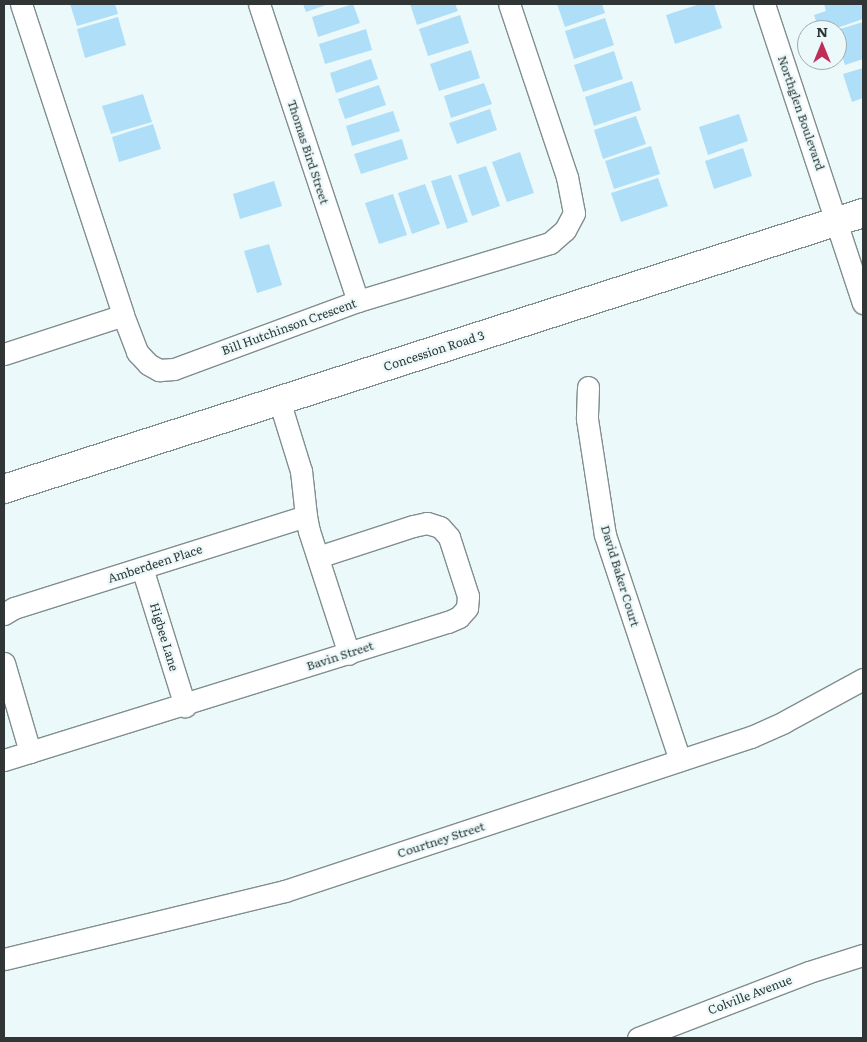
<!DOCTYPE html>
<style>
body{margin:0}
#map{position:relative;width:867px;height:1042px;overflow:hidden;background:#ebf9fa;font-family:Literata,serif}
div>[style]{position:absolute}
.building>*{inset:0;background:#afdef9}
.roads{filter:drop-shadow(1px 0 #818e8e) drop-shadow(-1px 0 #818e8e) drop-shadow(0 1px #818e8e) drop-shadow(0 -1px #818e8e)}
.street>*{height:21px;margin:-10.5px;padding:0 10.5px;transform-origin:10.5px;border-radius:10.5px;background:#fff}
.secondary>*{height:28px;margin:-14px;padding:0 14px;transform-origin:14px;border-radius:14px;background:#fff}
span{translate:-50% -50%;white-space:nowrap;text-align:center;line-height:1.15;-webkit-text-stroke:4.5px #ebf9fa;paint-order:stroke}
.street-label{font-size:12px;color:#303636}
.frame{position:absolute;inset:0;border:5px solid #303636;pointer-events:none}
.north{position:absolute;left:797px;top:20px;width:50px;height:50px;box-sizing:border-box;background:#ebf9fa;border:1px solid #a0abac;border-radius:50%;rotate:0deg;font-size:14px;font-weight:700;line-height:20px;text-align:center;color:#303636}
.north::after{content:'';display:block;margin:auto;width:18px;height:22px;background:#be2e56;clip-path:polygon(50% 0,100% 100%,50% 72%,0 100%)}
</style>
<div id="map">
<div class="building">
<i style="clip-path:polygon(70px 4px,115px 4px,118px 14px,77px 26px)"></i>
<i style="clip-path:polygon(303px 4px,329px 4px,306px 12px)"></i>
<i style="clip-path:polygon(353px 4px,360px 23px,318px 37px,312px 17px)"></i>
<i style="clip-path:polygon(410px 4px,455px 4px,458px 11px,417px 25px)"></i>
<i style="clip-path:polygon(557px 4px,602px 4px,605px 13px,565px 27px)"></i>
<i style="clip-path:polygon(700px 4px,714px 4px,722px 28px,675px 44px,666px 15px)"></i>
<i style="clip-path:polygon(824px 4px,863px 4px,863px 19px,831px 30px,819px 30px,814px 15px,826px 11px)"></i>
<i style="clip-path:polygon(460px 15px,469px 43px,428px 56px,419px 29px)"></i>
<i style="clip-path:polygon(118px 17px,126px 45px,85px 58px,77px 29px)"></i>
<i style="clip-path:polygon(605px 18px,614px 45px,574px 59px,565px 31px)"></i>
<i style="clip-path:polygon(863px 22px,863px 59px,845px 65px,840px 50px,837px 51px,837px 30px)"></i>
<i style="clip-path:polygon(366px 29px,372px 50px,325px 64px,319px 44px)"></i>
<i style="clip-path:polygon(471px 50px,480px 78px,439px 91px,430px 64px)"></i>
<i style="clip-path:polygon(614px 51px,623px 79px,583px 92px,574px 65px)"></i>
<i style="clip-path:polygon(371px 59px,378px 79px,336px 93px,330px 73px)"></i>
<i style="clip-path:polygon(863px 68px,863px 98px,852px 102px,843px 74px)"></i>
<i style="clip-path:polygon(632px 81px,641px 110px,594px 126px,585px 97px)"></i>
<i style="clip-path:polygon(484px 83px,492px 104px,451px 118px,444px 96px)"></i>
<i style="clip-path:polygon(379px 85px,386px 105px,345px 119px,338px 99px)"></i>
<i style="clip-path:polygon(143px 94px,152px 122px,111px 134px,102px 106px)"></i>
<i style="clip-path:polygon(490px 109px,497px 130px,457px 144px,449px 123px)"></i>
<i style="clip-path:polygon(393px 111px,400px 131px,352px 146px,346px 126px)"></i>
<i style="clip-path:polygon(739px 114px,748px 141px,708px 155px,699px 127px)"></i>
<i style="clip-path:polygon(636px 116px,646px 144px,603px 159px,594px 130px)"></i>
<i style="clip-path:polygon(153px 124px,161px 149px,119px 162px,112px 137px)"></i>
<i style="clip-path:polygon(402px 139px,408px 159px,361px 174px,354px 154px)"></i>
<i style="clip-path:polygon(651px 146px,660px 174px,614px 189px,605px 161px)"></i>
<i style="clip-path:polygon(743px 148px,752px 176px,714px 189px,705px 161px)"></i>
<i style="clip-path:polygon(520px 152px,534px 193px,507px 202px,492px 162px)"></i>
<i style="clip-path:polygon(486px 166px,500px 206px,472px 216px,458px 175px)"></i>
<i style="clip-path:polygon(451px 175px,468px 222px,447px 229px,431px 181px)"></i>
<i style="clip-path:polygon(658px 178px,668px 206px,621px 222px,611px 193px)"></i>
<i style="clip-path:polygon(274px 181px,282px 206px,240px 219px,233px 194px)"></i>
<i style="clip-path:polygon(425px 184px,440px 224px,412px 234px,398px 193px)"></i>
<i style="clip-path:polygon(393px 194px,407px 235px,379px 244px,365px 203px)"></i>
<i style="clip-path:polygon(269px 244px,282px 285px,257px 293px,244px 251px)"></i>
</div>
<div class="roads">
<div class="street">
<i style="left:21px;top:4px;width:327px;rotate:71.8deg"></i>
<i style="left:123px;top:315px;width:40px;rotate:69deg"></i>
<i style="left:137px;top:352px;width:16px;rotate:47deg"></i>
<i style="left:148px;top:364px;width:13px;rotate:29deg"></i>
<i style="left:159px;top:370px;width:15px;rotate:-4deg"></i>
<i style="left:174px;top:369px;width:196px;rotate:-20.3deg"></i>
<i style="left:358px;top:301px;width:201px;rotate:-16.8deg"></i>
<i style="left:550px;top:243px;width:20px;rotate:-41deg"></i>
<i style="left:565px;top:230px;width:19px;rotate:-62deg"></i>
<i style="left:574px;top:213px;width:37px;rotate:-101deg"></i>
<i style="left:567px;top:177px;width:182px;rotate:-108.5deg"></i>
<i style="left:259px;top:4px;width:313px;rotate:71.6deg"></i>
<i style="left:764px;top:4px;width:315px;rotate:71.7deg"></i>
<i style="left:4px;top:354px;width:125px;rotate:-18.1deg"></i>
<i style="left:588px;top:387px;width:32px;rotate:92deg"></i>
<i style="left:587px;top:419px;width:117px;rotate:81.2deg"></i>
<i style="left:605px;top:535px;width:237px;rotate:71.6deg"></i>
<i style="left:306px;top:516px;width:15px;rotate:79deg"></i>
<i style="left:309px;top:531px;width:129px;rotate:72deg"></i>
<i style="left:142px;top:568px;width:145px;rotate:72.7deg"></i>
<i style="left:4px;top:614px;width:12px;rotate:-31deg"></i>
<i style="left:14px;top:608px;width:306px;rotate:-17.5deg"></i>
<i style="left:306px;top:516px;width:45px;rotate:-96.3deg"></i>
<i style="left:301px;top:471px;width:74px;rotate:-107.2deg"></i>
<i style="left:4px;top:663px;width:93px;rotate:73.7deg"></i>
<i style="left:4px;top:760px;width:465px;rotate:-17.3deg"></i>
<i style="left:448px;top:622px;width:12px;rotate:-24deg"></i>
<i style="left:459px;top:617px;width:12px;rotate:-48deg"></i>
<i style="left:467px;top:608px;width:12px;rotate:-85deg"></i>
<i style="left:468px;top:596px;width:62px;rotate:-107.9deg"></i>
<i style="left:449px;top:537px;width:13px;rotate:-132deg"></i>
<i style="left:440px;top:527px;width:14px;rotate:-163deg"></i>
<i style="left:427px;top:523px;width:14px;rotate:168deg"></i>
<i style="left:413px;top:526px;width:100px;rotate:161.9deg"></i>
<i style="left:4px;top:959px;width:289px;rotate:-13.6deg"></i>
<i style="left:285px;top:891px;width:491px;rotate:-18.3deg"></i>
<i style="left:751px;top:737px;width:36px;rotate:-24deg"></i>
<i style="left:784px;top:722px;width:90px;rotate:-28.6deg"></i>
<i style="left:638px;top:1038px;width:183px;rotate:-21.1deg"></i>
<i style="left:809px;top:972px;width:57px;rotate:-17.5deg"></i>
</div>
<div class="secondary">
<i style="left:4px;top:489px;width:902px;rotate:-17.81deg"></i>
</div>
</div>
<div class="street-label">
<span style="left:801px;top:113px;rotate:71deg">Northglen Boulevard</span>
<span style="left:308px;top:152px;rotate:72deg">Thomas Bird Street</span>
<span style="left:289px;top:327px;rotate:-20deg">Bill Hutchinson Crescent</span>
<span style="left:434px;top:351px;rotate:-18deg">Concession Road 3</span>
<span style="left:155px;top:564px;rotate:-18deg">Amberdeen Place</span>
<span style="left:620px;top:576px;rotate:73deg">David Baker Court</span>
<span style="left:164px;top:637px;rotate:73deg">Higbee Lane</span>
<span style="left:340px;top:656px;rotate:-18deg">Bavin Street</span>
<span style="left:441px;top:840px;rotate:-18deg">Courtney Street</span>
<span style="left:750px;top:995px;rotate:-21deg">Colville Avenue</span>
</div>
<div class="frame"></div>
<div class="north">N</div>
</div>
